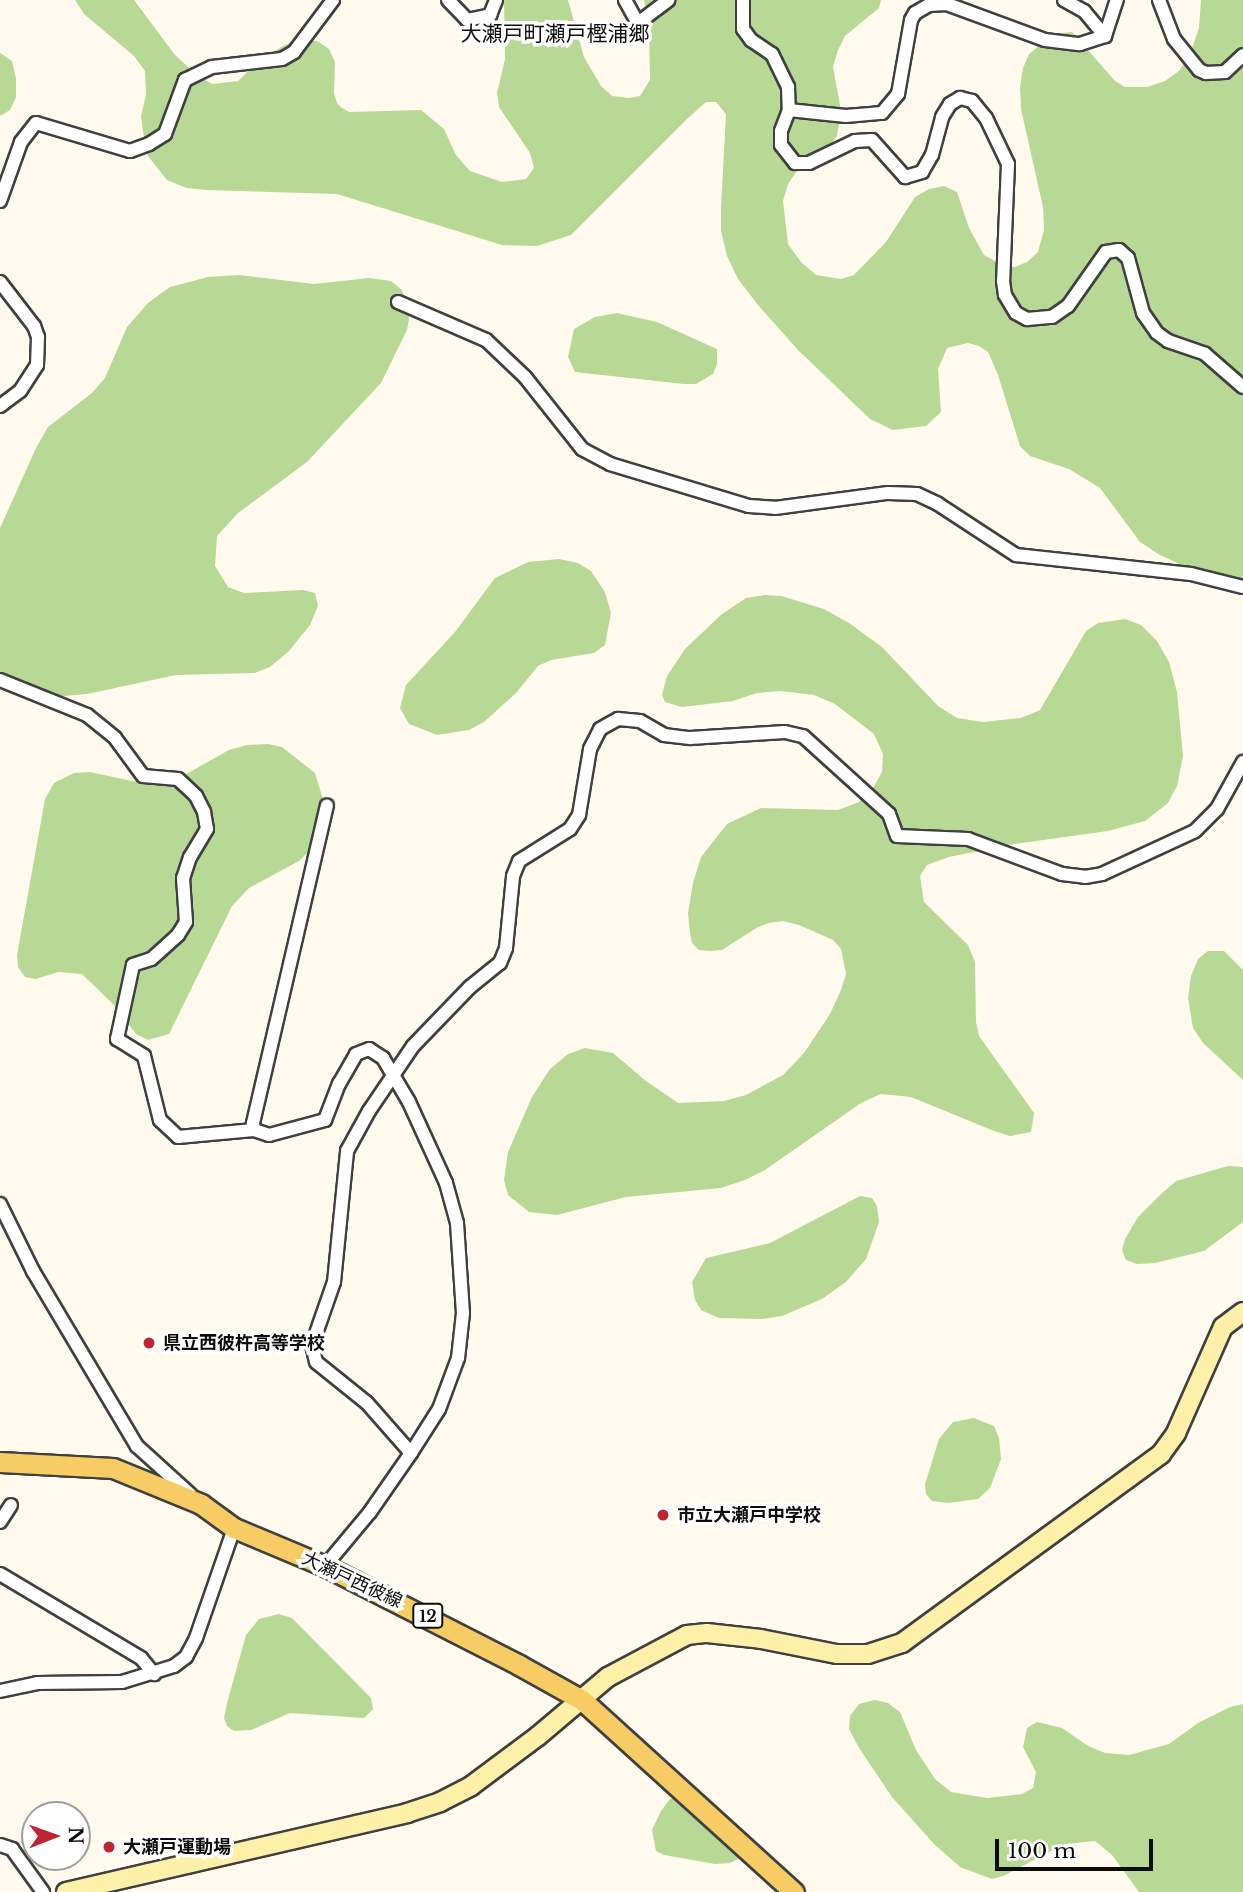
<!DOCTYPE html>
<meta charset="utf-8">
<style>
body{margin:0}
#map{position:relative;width:1243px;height:1892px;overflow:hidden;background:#fffaed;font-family:"Libre Baskerville","Noto Sans JP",serif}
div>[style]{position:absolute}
.forest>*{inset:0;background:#b8d996}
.roads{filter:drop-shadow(2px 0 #404040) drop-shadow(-2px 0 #404040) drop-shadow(0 2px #404040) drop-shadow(0 -2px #404040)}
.street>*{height:12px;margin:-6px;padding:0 6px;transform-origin:6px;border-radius:6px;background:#fff}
.secondary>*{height:18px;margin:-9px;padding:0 9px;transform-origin:9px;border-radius:9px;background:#fef0a8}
.primary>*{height:19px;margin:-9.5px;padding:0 9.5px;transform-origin:9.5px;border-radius:9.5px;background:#f8cc64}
.dots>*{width:19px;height:19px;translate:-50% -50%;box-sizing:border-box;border:4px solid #fff;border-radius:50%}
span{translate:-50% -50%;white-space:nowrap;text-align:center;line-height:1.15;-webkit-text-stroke:7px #fff;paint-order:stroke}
.shield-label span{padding:2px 5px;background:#fff;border:2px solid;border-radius:5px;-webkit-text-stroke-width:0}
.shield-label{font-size:16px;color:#0d0d0d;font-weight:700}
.poi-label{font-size:18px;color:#0d0d0d;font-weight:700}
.left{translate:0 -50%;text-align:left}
.street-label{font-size:18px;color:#0d0d0d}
.quarter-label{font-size:21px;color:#0d0d0d}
.north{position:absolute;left:21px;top:1801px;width:70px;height:70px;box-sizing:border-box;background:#fff;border:2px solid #9e9e9e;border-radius:50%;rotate:89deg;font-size:19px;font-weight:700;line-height:28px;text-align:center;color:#0d0d0d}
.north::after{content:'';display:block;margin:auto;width:24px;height:32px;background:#bc2635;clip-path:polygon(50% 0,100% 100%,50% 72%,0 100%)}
.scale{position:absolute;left:995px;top:1839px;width:158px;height:32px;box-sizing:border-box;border:4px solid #0d0d0d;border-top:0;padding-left:9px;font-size:21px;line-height:24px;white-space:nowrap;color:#0d0d0d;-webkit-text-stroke:5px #fff;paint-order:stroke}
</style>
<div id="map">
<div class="forest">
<i style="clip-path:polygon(75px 0,134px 0,175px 55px,199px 77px,213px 84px,238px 81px,262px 58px,285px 45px,299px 40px,317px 41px,329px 49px,335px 62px,334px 93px,337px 103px,342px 108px,349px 112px,421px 110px,444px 129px,456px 155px,470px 171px,502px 182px,526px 179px,534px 168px,530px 153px,499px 107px,497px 93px,505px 59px,504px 0,568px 0,584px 57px,601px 86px,612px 96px,629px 98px,640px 96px,650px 80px,649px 27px,644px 0,881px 0,879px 8px,845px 36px,838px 50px,833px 67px,841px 110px,837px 136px,831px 145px,802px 163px,788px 184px,783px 201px,788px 244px,801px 262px,816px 275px,841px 279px,854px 275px,886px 242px,915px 197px,929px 189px,944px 186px,957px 192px,969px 228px,984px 255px,1004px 266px,1015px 267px,1027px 262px,1038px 252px,1044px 230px,1043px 207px,1021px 109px,1020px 87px,1023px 68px,1029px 54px,1053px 34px,1072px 32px,1115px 81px,1125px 87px,1147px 87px,1165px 81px,1179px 71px,1190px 54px,1199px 28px,1201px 0,1243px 0,1243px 585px,1186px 567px,1160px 555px,1140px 542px,1100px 488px,1069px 469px,1030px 456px,1020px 446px,998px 375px,988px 352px,979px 346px,968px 343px,947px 348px,938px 369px,941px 412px,926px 426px,893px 430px,870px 419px,798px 350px,758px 305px,738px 279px,727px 256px,721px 231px,721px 207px,726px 114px,716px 102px,706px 102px,688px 118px,571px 235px,537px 246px,502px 245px,337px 194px,207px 190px,187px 188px,167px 180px,148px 156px,144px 138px,141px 116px,146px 95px,145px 71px,134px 56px,84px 14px)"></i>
<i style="clip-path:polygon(0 53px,12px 61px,16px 78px,16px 97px,10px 110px,0 116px)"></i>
<i style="clip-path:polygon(239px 275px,314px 284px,369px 278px,391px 281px,402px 290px,406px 302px,409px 319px,407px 330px,381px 383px,307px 462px,238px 513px,217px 536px,215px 566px,228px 587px,244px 593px,303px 590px,315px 593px,318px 606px,310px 625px,289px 651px,270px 667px,255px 673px,176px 675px,87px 694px,42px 698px,16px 694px,3px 685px,0 676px,0 528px,36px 448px,48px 427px,92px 393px,105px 378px,127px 327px,148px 303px,170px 287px,208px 277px)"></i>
<i style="clip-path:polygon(617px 313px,657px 322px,717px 349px,717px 364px,713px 374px,696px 384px,684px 384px,575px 372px,568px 357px,574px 329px,595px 317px)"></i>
<i style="clip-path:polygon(559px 559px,578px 563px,591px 571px,605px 592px,611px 613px,605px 645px,594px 653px,551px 660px,538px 666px,516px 693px,484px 722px,469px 730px,437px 735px,409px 724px,400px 708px,406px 685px,455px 632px,495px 578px,528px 562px)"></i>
<i style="clip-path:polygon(765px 595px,781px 596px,824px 609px,849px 623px,882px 647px,938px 706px,957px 718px,983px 722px,1021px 718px,1040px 710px,1086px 631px,1098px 623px,1125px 619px,1141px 625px,1157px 641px,1169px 662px,1177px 692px,1183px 756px,1177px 786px,1168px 803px,1145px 821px,1108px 831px,1014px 844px,949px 857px,927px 865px,920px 876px,924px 902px,968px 945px,975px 962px,976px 1022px,979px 1036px,1034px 1113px,1031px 1132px,1010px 1136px,994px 1131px,911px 1097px,881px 1094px,861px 1103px,765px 1170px,745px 1180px,721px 1188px,626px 1197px,557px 1215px,529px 1212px,508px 1195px,504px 1180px,508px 1152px,532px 1097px,550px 1069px,568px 1054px,585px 1048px,613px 1053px,646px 1081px,678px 1103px,724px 1101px,746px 1095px,783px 1075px,804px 1053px,830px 1014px,841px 990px,846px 974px,841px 949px,833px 940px,799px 925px,783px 921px,769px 923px,758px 927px,722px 950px,710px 951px,699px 950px,692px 943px,690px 934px,688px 913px,693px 883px,701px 857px,727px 824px,761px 808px,838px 810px,859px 802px,872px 790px,882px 772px,883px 754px,874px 734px,835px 704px,814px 695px,781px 691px,757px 693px,733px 701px,682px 707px,665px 702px,662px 695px,667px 676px,685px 649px,722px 614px,746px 598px)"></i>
<i style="clip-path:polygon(268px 744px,282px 747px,315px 773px,322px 796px,323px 817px,313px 847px,299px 861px,249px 888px,232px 906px,169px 1034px,148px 1040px,136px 1034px,114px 1005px,82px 974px,58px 972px,36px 979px,25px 977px,18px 967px,17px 955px,45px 799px,54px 783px,74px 773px,90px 772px,146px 784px,172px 782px,229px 750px,247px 745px)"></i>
<i style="clip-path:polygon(1208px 951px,1224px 951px,1243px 970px,1243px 1080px,1203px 1043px,1193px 1028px,1188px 998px,1191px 976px,1198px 959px)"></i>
<i style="clip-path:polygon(1228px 1166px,1243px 1167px,1243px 1222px,1204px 1251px,1155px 1263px,1137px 1264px,1126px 1260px,1122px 1250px,1125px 1239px,1138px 1217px,1160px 1195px,1176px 1181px)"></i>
<i style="clip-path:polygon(860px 1196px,872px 1198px,877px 1206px,879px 1222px,866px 1259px,846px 1282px,822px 1299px,782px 1316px,762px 1319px,719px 1318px,701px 1310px,695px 1300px,692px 1282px,706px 1258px,770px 1243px)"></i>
<i style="clip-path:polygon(974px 1418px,994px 1426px,999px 1438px,1001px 1459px,990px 1488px,978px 1499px,948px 1503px,932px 1501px,926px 1494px,925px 1484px,939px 1439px,953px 1422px)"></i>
<i style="clip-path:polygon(279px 1614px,292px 1618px,371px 1698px,373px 1709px,364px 1718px,290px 1713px,251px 1730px,234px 1731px,227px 1726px,224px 1718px,227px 1703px,246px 1635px,259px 1619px)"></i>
<i style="clip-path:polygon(875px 1700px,888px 1703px,900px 1712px,916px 1750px,935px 1779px,951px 1792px,987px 1798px,1022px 1794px,1033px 1788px,1036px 1772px,1023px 1747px,1027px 1728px,1037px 1722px,1062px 1728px,1088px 1746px,1105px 1753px,1129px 1755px,1169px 1744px,1198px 1723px,1230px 1707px,1243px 1704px,1243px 1892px,1139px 1892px,1112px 1855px,1095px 1841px,1065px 1844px,1003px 1876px,992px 1879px,960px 1867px,934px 1844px,892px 1797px,859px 1748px,849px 1729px,850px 1716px,859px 1704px)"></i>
<i style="clip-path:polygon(693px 1792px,705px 1797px,737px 1825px,746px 1838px,742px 1857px,730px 1863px,715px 1864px,664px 1855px,656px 1851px,652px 1830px,661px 1811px,670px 1799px)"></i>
</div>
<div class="roads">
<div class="street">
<i style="left:448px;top:0;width:28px;rotate:46deg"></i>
<i style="left:467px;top:20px;width:24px;rotate:-12deg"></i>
<i style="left:490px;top:15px;width:16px;rotate:-68deg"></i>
<i style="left:625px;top:0;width:26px;rotate:61deg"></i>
<i style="left:638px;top:23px;width:38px;rotate:-37deg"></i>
<i style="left:743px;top:0;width:29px;rotate:90deg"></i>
<i style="left:743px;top:29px;width:14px;rotate:54deg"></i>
<i style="left:751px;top:40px;width:25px;rotate:34deg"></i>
<i style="left:772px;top:54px;width:37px;rotate:64deg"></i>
<i style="left:788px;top:87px;width:23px;rotate:88deg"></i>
<i style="left:789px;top:110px;width:22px;rotate:111deg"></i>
<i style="left:781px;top:131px;width:14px;rotate:90deg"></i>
<i style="left:781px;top:145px;width:23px;rotate:52deg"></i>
<i style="left:795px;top:163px;width:14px"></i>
<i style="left:809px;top:163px;width:51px;rotate:-25.6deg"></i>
<i style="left:855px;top:141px;width:17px;rotate:-3deg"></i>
<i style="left:872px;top:140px;width:50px;rotate:48.3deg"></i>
<i style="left:905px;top:177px;width:18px;rotate:-16deg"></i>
<i style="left:922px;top:172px;width:20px;rotate:-60deg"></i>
<i style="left:932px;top:155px;width:39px;rotate:-75deg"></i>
<i style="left:942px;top:117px;width:15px;rotate:-58deg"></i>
<i style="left:950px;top:104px;width:12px;rotate:-31deg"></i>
<i style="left:960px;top:98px;width:12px;rotate:14deg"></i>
<i style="left:972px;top:101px;width:22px;rotate:51deg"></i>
<i style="left:986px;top:118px;width:51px;rotate:64.4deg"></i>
<i style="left:1008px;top:164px;width:117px;rotate:92.4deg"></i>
<i style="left:1003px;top:281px;width:14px;rotate:82deg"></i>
<i style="left:1005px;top:295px;width:21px;rotate:59deg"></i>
<i style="left:1016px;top:313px;width:13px;rotate:29deg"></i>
<i style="left:1027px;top:319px;width:25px;rotate:-5deg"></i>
<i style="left:1052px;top:317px;width:19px;rotate:-35deg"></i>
<i style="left:1068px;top:306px;width:66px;rotate:-54.9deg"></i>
<i style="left:1106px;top:252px;width:13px;rotate:-9deg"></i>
<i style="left:1119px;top:250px;width:12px;rotate:42deg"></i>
<i style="left:1128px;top:258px;width:57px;rotate:74.7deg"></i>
<i style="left:1143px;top:313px;width:24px;rotate:55deg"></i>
<i style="left:1157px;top:333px;width:14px;rotate:36deg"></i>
<i style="left:1168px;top:341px;width:39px;rotate:19deg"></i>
<i style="left:1205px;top:354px;width:50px;rotate:41deg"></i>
<i style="left:1064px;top:0;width:23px;rotate:29deg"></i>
<i style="left:1084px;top:11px;width:33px;rotate:50deg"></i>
<i style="left:1159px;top:0;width:42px;rotate:69deg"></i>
<i style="left:1174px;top:39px;width:40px;rotate:51deg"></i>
<i style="left:1199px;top:70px;width:8px;rotate:23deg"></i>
<i style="left:1206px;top:73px;width:19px;rotate:-3deg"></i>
<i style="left:1225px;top:72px;width:25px;rotate:-43deg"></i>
<i style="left:789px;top:110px;width:57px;rotate:6deg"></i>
<i style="left:846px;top:116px;width:36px;rotate:-5deg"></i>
<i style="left:882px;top:113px;width:25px;rotate:-50deg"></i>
<i style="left:898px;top:94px;width:75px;rotate:-80deg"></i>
<i style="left:911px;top:20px;width:8px;rotate:-60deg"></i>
<i style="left:915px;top:13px;width:16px;rotate:-30deg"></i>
<i style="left:929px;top:5px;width:18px;rotate:-3deg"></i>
<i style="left:947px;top:4px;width:104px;rotate:20.2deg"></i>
<i style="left:1045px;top:40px;width:35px;rotate:7deg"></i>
<i style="left:1080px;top:44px;width:26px;rotate:-18deg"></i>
<i style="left:1105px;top:36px;width:38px;rotate:-72deg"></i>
<i style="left:0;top:201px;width:63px;rotate:-70.4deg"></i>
<i style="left:21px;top:142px;width:24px;rotate:-52deg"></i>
<i style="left:36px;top:123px;width:98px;rotate:16.6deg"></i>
<i style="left:130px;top:151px;width:20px;rotate:-20deg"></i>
<i style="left:149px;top:144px;width:19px;rotate:-32deg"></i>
<i style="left:165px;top:134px;width:58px;rotate:-69.7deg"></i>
<i style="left:185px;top:80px;width:30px;rotate:-26deg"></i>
<i style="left:212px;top:67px;width:70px;rotate:-6.5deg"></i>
<i style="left:282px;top:59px;width:14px;rotate:-30deg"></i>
<i style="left:294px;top:52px;width:65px;rotate:-53.1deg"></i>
<i style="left:0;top:282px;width:56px;rotate:52.3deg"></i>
<i style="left:34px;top:326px;width:12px;rotate:70deg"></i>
<i style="left:38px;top:337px;width:28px;rotate:92deg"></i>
<i style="left:37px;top:365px;width:31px;rotate:123deg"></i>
<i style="left:20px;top:391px;width:25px;rotate:143deg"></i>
<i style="left:398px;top:302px;width:96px;rotate:23.4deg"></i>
<i style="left:486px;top:340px;width:54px;rotate:43.5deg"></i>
<i style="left:525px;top:377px;width:92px;rotate:51.6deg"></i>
<i style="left:582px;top:449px;width:32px;rotate:28deg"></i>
<i style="left:610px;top:464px;width:145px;rotate:16.8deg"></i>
<i style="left:749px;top:506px;width:26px;rotate:4deg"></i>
<i style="left:775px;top:508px;width:114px;rotate:-7.6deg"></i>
<i style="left:888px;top:493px;width:29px;rotate:2deg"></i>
<i style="left:917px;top:494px;width:23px;rotate:25deg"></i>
<i style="left:938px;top:504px;width:93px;rotate:33.2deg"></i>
<i style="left:1016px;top:555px;width:176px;rotate:6.2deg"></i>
<i style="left:1191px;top:574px;width:54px;rotate:14deg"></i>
<i style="left:0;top:680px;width:94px;rotate:21.9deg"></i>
<i style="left:87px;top:715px;width:36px;rotate:39deg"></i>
<i style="left:115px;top:738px;width:47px;rotate:53.6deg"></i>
<i style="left:143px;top:776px;width:35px;rotate:5deg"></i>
<i style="left:178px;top:779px;width:25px;rotate:43deg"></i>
<i style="left:196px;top:796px;width:18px;rotate:63deg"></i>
<i style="left:204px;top:812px;width:17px;rotate:80deg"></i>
<i style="left:207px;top:829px;width:33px;rotate:121deg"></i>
<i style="left:190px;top:857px;width:22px;rotate:108deg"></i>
<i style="left:183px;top:878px;width:44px;rotate:86.1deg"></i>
<i style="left:186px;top:922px;width:15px;rotate:122deg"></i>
<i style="left:178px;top:935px;width:36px;rotate:138deg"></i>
<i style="left:151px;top:959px;width:19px;rotate:162deg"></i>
<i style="left:133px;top:965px;width:76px;rotate:102.2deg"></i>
<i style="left:117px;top:1039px;width:32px;rotate:32deg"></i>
<i style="left:144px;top:1056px;width:66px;rotate:76deg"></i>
<i style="left:160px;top:1120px;width:25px;rotate:43deg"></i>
<i style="left:178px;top:1137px;width:76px;rotate:-5.3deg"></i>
<i style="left:254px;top:1130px;width:16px;rotate:18deg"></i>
<i style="left:269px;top:1135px;width:58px;rotate:-15deg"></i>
<i style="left:325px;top:1120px;width:39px;rotate:-69deg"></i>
<i style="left:339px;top:1084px;width:34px;rotate:-60deg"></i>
<i style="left:356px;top:1054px;width:14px;rotate:-21deg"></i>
<i style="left:369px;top:1049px;width:17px;rotate:33deg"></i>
<i style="left:383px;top:1058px;width:51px;rotate:59.4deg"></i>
<i style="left:409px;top:1102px;width:89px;rotate:65.4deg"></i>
<i style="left:446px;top:1183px;width:41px;rotate:74.6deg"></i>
<i style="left:457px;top:1223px;width:90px;rotate:86.2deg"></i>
<i style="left:463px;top:1313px;width:45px;rotate:96.3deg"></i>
<i style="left:458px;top:1358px;width:54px;rotate:110.4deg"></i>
<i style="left:439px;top:1409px;width:52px;rotate:122.5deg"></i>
<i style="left:254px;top:1130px;width:7px;rotate:-98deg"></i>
<i style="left:253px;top:1123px;width:326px;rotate:-76.9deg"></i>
<i style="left:0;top:1204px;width:75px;rotate:63.8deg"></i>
<i style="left:33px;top:1271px;width:204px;rotate:59.3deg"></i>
<i style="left:137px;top:1446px;width:72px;rotate:42.2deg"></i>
<i style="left:0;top:1522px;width:20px;rotate:-57deg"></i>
<i style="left:325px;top:1566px;width:70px;rotate:-50.2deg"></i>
<i style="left:370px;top:1512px;width:72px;rotate:-55.2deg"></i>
<i style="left:411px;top:1453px;width:67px;rotate:-131.3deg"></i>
<i style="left:367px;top:1403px;width:65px;rotate:-141.2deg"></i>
<i style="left:316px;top:1362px;width:17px;rotate:-103deg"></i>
<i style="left:312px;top:1345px;width:67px;rotate:-70.8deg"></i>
<i style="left:334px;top:1282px;width:132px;rotate:-84.3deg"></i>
<i style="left:347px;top:1151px;width:46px;rotate:-61.2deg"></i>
<i style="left:369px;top:1111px;width:78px;rotate:-55.9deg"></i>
<i style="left:413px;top:1046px;width:82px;rotate:-46deg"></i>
<i style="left:470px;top:987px;width:38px;rotate:-39deg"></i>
<i style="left:500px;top:963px;width:16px;rotate:-68deg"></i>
<i style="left:506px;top:948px;width:72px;rotate:-84.4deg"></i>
<i style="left:513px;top:876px;width:16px;rotate:-68deg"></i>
<i style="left:519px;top:861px;width:60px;rotate:-32.1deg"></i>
<i style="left:570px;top:829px;width:17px;rotate:-57deg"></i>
<i style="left:579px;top:815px;width:67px;rotate:-80.5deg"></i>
<i style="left:590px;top:749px;width:22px;rotate:-63deg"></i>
<i style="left:600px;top:729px;width:21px;rotate:-29deg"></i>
<i style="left:618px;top:719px;width:22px;rotate:5deg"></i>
<i style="left:640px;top:721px;width:28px;rotate:30deg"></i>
<i style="left:664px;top:735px;width:26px;rotate:7deg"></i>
<i style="left:690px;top:738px;width:95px;rotate:-3.6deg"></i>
<i style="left:785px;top:732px;width:18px;rotate:13deg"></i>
<i style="left:803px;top:736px;width:116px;rotate:42.2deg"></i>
<i style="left:889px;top:814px;width:23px;rotate:70deg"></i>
<i style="left:897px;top:836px;width:71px;rotate:2.4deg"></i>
<i style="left:968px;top:839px;width:100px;rotate:20.4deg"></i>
<i style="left:1062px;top:874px;width:23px;rotate:7deg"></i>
<i style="left:1085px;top:877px;width:17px;rotate:-10deg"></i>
<i style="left:1102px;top:874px;width:102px;rotate:-24.8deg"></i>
<i style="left:1195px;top:831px;width:31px;rotate:-45deg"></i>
<i style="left:1217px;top:809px;width:54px;rotate:-61deg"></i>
<i style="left:0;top:1574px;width:164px;rotate:30.8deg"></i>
<i style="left:141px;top:1658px;width:21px;rotate:51deg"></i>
<i style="left:0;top:1691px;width:38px;rotate:-12deg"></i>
<i style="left:37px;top:1683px;width:85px;rotate:-0.7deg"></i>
<i style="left:122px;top:1682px;width:54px;rotate:-17.1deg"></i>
<i style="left:174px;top:1666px;width:15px;rotate:-37deg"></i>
<i style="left:186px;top:1657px;width:21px;rotate:-62deg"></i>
<i style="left:196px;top:1638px;width:116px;rotate:-70.9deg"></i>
<i style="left:0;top:1845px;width:13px;rotate:18deg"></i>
<i style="left:12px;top:1849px;width:53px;rotate:54.2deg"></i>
</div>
<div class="secondary">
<i style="left:66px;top:1892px;width:350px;rotate:-13deg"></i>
<i style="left:407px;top:1813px;width:35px;rotate:-18deg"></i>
<i style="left:440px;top:1802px;width:35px;rotate:-27deg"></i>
<i style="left:471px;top:1786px;width:84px;rotate:-36.7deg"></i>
<i style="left:538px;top:1736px;width:92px;rotate:-40.1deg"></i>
<i style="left:608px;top:1677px;width:89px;rotate:-28deg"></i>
<i style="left:687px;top:1635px;width:20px;rotate:-6deg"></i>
<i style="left:707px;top:1633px;width:54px;rotate:6.3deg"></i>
<i style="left:761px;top:1639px;width:77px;rotate:11.2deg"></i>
<i style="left:837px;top:1654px;width:31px"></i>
<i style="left:868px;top:1654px;width:36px;rotate:-18deg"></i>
<i style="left:902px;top:1643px;width:321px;rotate:-36.1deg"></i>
<i style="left:1161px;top:1454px;width:26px;rotate:-54deg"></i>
<i style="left:1176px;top:1433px;width:116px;rotate:-66.1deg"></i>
<i style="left:1223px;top:1327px;width:25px;rotate:-37deg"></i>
</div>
<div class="primary">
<i style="left:0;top:1462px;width:113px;rotate:3deg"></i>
<i style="left:113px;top:1468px;width:95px;rotate:22.2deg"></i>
<i style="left:201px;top:1504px;width:41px;rotate:36deg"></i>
<i style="left:234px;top:1528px;width:99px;rotate:22.7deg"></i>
<i style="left:325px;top:1566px;width:218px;rotate:27deg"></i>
<i style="left:519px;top:1665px;width:72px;rotate:29.1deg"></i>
<i style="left:582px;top:1700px;width:286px;rotate:42.2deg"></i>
</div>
</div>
<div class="dots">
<i style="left:149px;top:1343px;background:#bc2635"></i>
<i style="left:663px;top:1515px;background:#bc2635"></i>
<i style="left:109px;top:1847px;background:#bc2635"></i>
</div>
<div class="shield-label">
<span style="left:428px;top:1616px">12</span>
</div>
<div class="poi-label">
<span class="left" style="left:163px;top:1343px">県立西彼杵高等学校</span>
<span class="left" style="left:677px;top:1515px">市立大瀬戸中学校</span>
<span class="left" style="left:123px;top:1847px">大瀬戸運動場</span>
</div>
<div class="street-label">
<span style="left:352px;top:1580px;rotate:25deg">大瀬戸西彼線</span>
</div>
<div class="quarter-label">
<span style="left:555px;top:34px">大瀬戸町瀬戸樫浦郷</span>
</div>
<div class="north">N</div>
<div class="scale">100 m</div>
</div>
